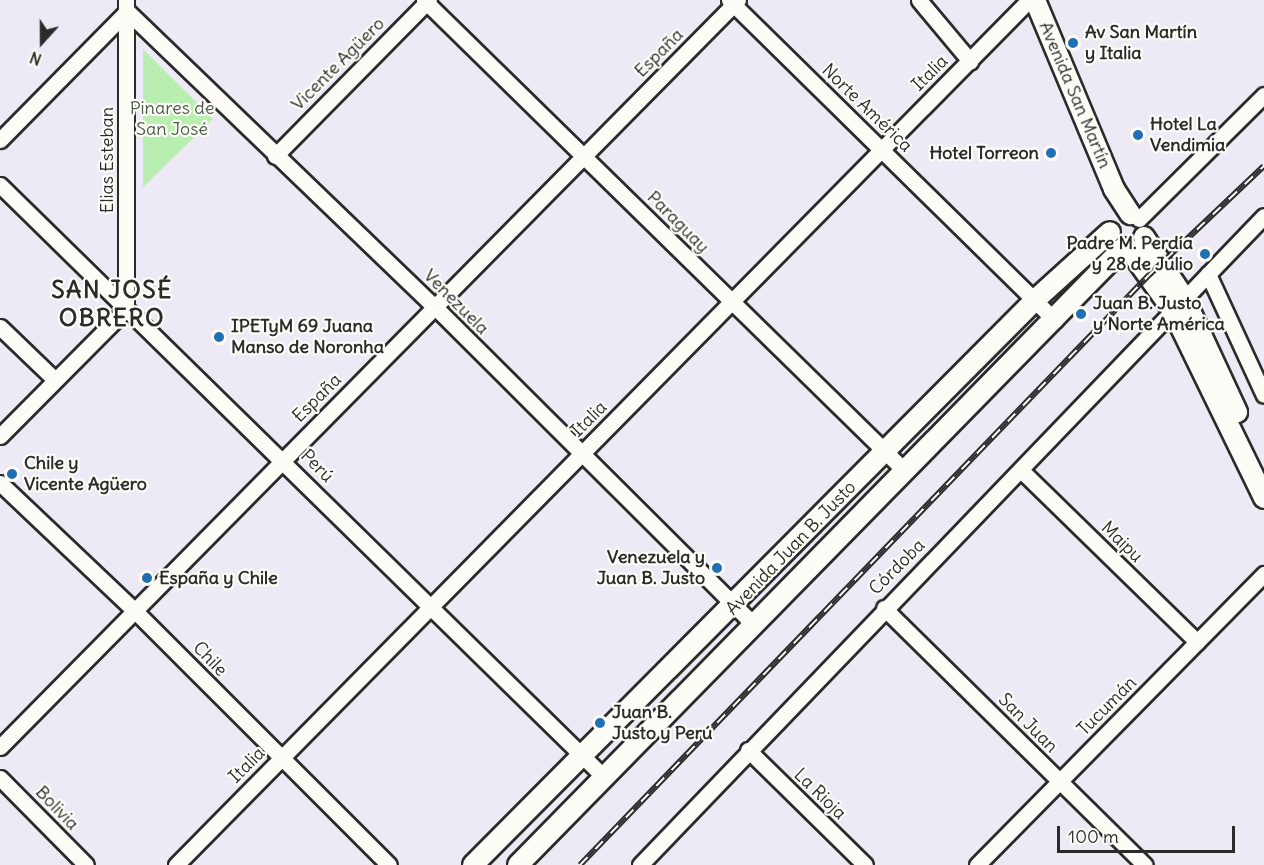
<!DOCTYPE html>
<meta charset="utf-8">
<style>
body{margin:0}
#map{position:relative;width:1264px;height:865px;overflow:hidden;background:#ede9f5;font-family:Delius,sans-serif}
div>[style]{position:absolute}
.green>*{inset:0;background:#b8eeb0}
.roads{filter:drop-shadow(2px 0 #2b2b2b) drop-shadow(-2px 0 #2b2b2b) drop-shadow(0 2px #2b2b2b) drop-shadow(0 -2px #2b2b2b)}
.minor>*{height:15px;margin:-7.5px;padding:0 7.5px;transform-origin:7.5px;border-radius:7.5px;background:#fdfcf7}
.major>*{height:20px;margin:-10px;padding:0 10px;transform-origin:10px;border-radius:10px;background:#fdfcf7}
.rail>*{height:6px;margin-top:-3px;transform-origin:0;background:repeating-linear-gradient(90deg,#fdfcf7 0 11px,#2b2b2b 0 22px);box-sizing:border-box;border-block:2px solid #2b2b2b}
.dots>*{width:16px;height:16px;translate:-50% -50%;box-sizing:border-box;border:3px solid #fdfcf7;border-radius:50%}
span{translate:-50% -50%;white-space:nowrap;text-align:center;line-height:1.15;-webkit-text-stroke:4.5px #fdfcf7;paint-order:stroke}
.poi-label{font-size:18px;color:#2b2b2b;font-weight:700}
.left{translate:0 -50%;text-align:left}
.right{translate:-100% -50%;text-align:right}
.street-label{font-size:18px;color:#2b2b2b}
.park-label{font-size:18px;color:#4e5c4c}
.district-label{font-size:24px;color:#2b2b2b;font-weight:700;letter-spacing:1.5px}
.north{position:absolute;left:12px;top:12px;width:60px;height:60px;-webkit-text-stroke:4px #fdfcf7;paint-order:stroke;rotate:201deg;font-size:16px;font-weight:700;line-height:24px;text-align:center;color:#2b2b2b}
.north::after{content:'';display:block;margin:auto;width:21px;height:27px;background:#2b2b2b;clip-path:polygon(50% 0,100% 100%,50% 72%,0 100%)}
.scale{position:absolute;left:1057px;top:826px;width:178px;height:27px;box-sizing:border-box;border:3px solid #2b2b2b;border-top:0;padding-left:8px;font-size:18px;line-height:21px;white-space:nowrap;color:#2b2b2b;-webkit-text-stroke:4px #fdfcf7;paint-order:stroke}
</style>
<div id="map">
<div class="green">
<i style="clip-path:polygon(143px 49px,213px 119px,143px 187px)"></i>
</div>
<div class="roads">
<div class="minor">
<i style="left:424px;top:0;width:673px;rotate:44.4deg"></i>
<i style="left:729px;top:0;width:457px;rotate:44.5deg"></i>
<i style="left:919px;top:0;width:80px;rotate:50.1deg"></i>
<i style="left:127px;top:11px;width:427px;rotate:43.9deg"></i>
<i style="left:435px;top:307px;width:450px;rotate:44.9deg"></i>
<i style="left:0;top:140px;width:181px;rotate:-45.4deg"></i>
<i style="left:275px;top:156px;width:219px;rotate:-45.4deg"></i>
<i style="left:0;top:185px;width:846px;rotate:44.43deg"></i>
<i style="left:1139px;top:219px;width:176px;rotate:-44.8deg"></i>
<i style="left:1208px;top:274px;width:133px;rotate:65.2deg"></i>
<i style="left:0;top:327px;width:76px;rotate:43.9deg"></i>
<i style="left:0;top:436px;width:179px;rotate:-45.2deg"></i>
<i style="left:126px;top:309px;width:309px;rotate:-90deg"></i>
<i style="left:1021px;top:470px;width:246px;rotate:44.3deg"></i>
<i style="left:0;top:483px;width:186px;rotate:43.5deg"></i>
<i style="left:135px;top:611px;width:359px;rotate:45deg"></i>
<i style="left:884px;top:608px;width:366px;rotate:44.6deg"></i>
<i style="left:0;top:747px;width:1050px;rotate:-45.35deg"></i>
<i style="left:748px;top:750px;width:164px;rotate:44.5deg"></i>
<i style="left:0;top:778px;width:122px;rotate:45.3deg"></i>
<i style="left:176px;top:865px;width:1215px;rotate:-45.4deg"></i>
<i style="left:640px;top:865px;width:900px;rotate:-46.13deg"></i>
<i style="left:977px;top:865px;width:409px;rotate:-45.4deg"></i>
</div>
<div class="major">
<i style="left:1035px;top:0;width:205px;rotate:67.3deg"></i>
<i style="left:1114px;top:189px;width:30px;rotate:57deg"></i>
<i style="left:1144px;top:237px;width:73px;rotate:56.7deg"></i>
<i style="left:1184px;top:298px;width:126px;rotate:65.1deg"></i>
<i style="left:1129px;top:249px;width:74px;rotate:54.4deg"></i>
<i style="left:1172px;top:309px;width:210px;rotate:64deg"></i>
<i style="left:473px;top:865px;width:797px;rotate:-45.15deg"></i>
<i style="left:1035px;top:300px;width:101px;rotate:-42.2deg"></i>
<i style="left:518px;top:865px;width:864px;rotate:-45.56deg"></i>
</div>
</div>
<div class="rail">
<i style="left:580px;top:865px;width:820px;rotate:-46.04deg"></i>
<i style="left:1149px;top:275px;width:158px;rotate:-43.5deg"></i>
</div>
<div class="dots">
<i style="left:1073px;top:43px;background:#1f6fb2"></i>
<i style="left:1138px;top:135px;background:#1f6fb2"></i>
<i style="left:1051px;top:153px;background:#1f6fb2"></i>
<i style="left:1205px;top:254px;background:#1f6fb2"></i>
<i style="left:1081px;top:314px;background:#1f6fb2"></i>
<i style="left:219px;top:337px;background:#1f6fb2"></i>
<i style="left:12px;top:474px;background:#1f6fb2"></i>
<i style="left:717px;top:568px;background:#1f6fb2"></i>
<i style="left:147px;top:578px;background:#1f6fb2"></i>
<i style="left:600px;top:723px;background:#1f6fb2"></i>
</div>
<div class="poi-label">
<span class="left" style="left:1085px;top:43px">Av San Martín<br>y Italia</span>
<span class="left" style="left:1150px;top:135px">Hotel La<br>Vendimia</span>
<span class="right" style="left:1039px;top:153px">Hotel Torreon</span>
<span class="right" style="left:1193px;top:254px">Padre M. Perdía<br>y 28 de Julio</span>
<span class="left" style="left:1093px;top:314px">Juan B. Justo<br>y Norte América</span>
<span class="left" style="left:231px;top:337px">IPETyM 69 Juana<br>Manso de Noronha</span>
<span class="left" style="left:24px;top:474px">Chile y<br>Vicente Agüero</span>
<span class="right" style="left:705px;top:568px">Venezuela y<br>Juan B. Justo</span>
<span class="left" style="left:159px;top:578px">España y Chile</span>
<span class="left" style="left:612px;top:723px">Juan B.<br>Justo y Perú</span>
</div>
<div class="street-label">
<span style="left:659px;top:53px;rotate:-45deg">España</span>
<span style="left:338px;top:64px;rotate:-45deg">Vicente Agüero</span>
<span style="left:930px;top:73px;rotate:-45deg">Italia</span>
<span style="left:1075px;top:95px;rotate:67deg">Avenida San Martín</span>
<span style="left:867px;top:108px;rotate:44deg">Norte América</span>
<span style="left:107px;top:160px;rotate:-90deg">Elias Esteban</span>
<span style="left:678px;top:222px;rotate:45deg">Paraguay</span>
<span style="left:456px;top:302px;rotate:45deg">Venezuela</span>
<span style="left:317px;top:398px;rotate:-45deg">España</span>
<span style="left:589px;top:419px;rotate:-45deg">Italia</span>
<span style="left:317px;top:466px;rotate:45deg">Perú</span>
<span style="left:1122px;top:542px;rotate:44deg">Maipu</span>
<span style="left:791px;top:548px;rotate:-46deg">Avenida Juan B. Justo</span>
<span style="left:897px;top:567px;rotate:-45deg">Córdoba</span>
<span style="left:210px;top:659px;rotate:46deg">Chile</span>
<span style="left:1107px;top:706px;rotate:-45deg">Tucumán</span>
<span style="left:1028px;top:723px;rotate:45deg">San Juan</span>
<span style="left:247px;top:765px;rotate:-45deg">Italia</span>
<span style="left:820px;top:794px;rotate:44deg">La Rioja</span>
<span style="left:57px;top:808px;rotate:46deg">Bolivia</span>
</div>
<div class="park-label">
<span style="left:172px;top:119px">Pinares de<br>San José</span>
</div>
<div class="district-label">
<span style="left:112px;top:304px">SAN JOSÉ<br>OBRERO</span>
</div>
<div class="north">N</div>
<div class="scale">100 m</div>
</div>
